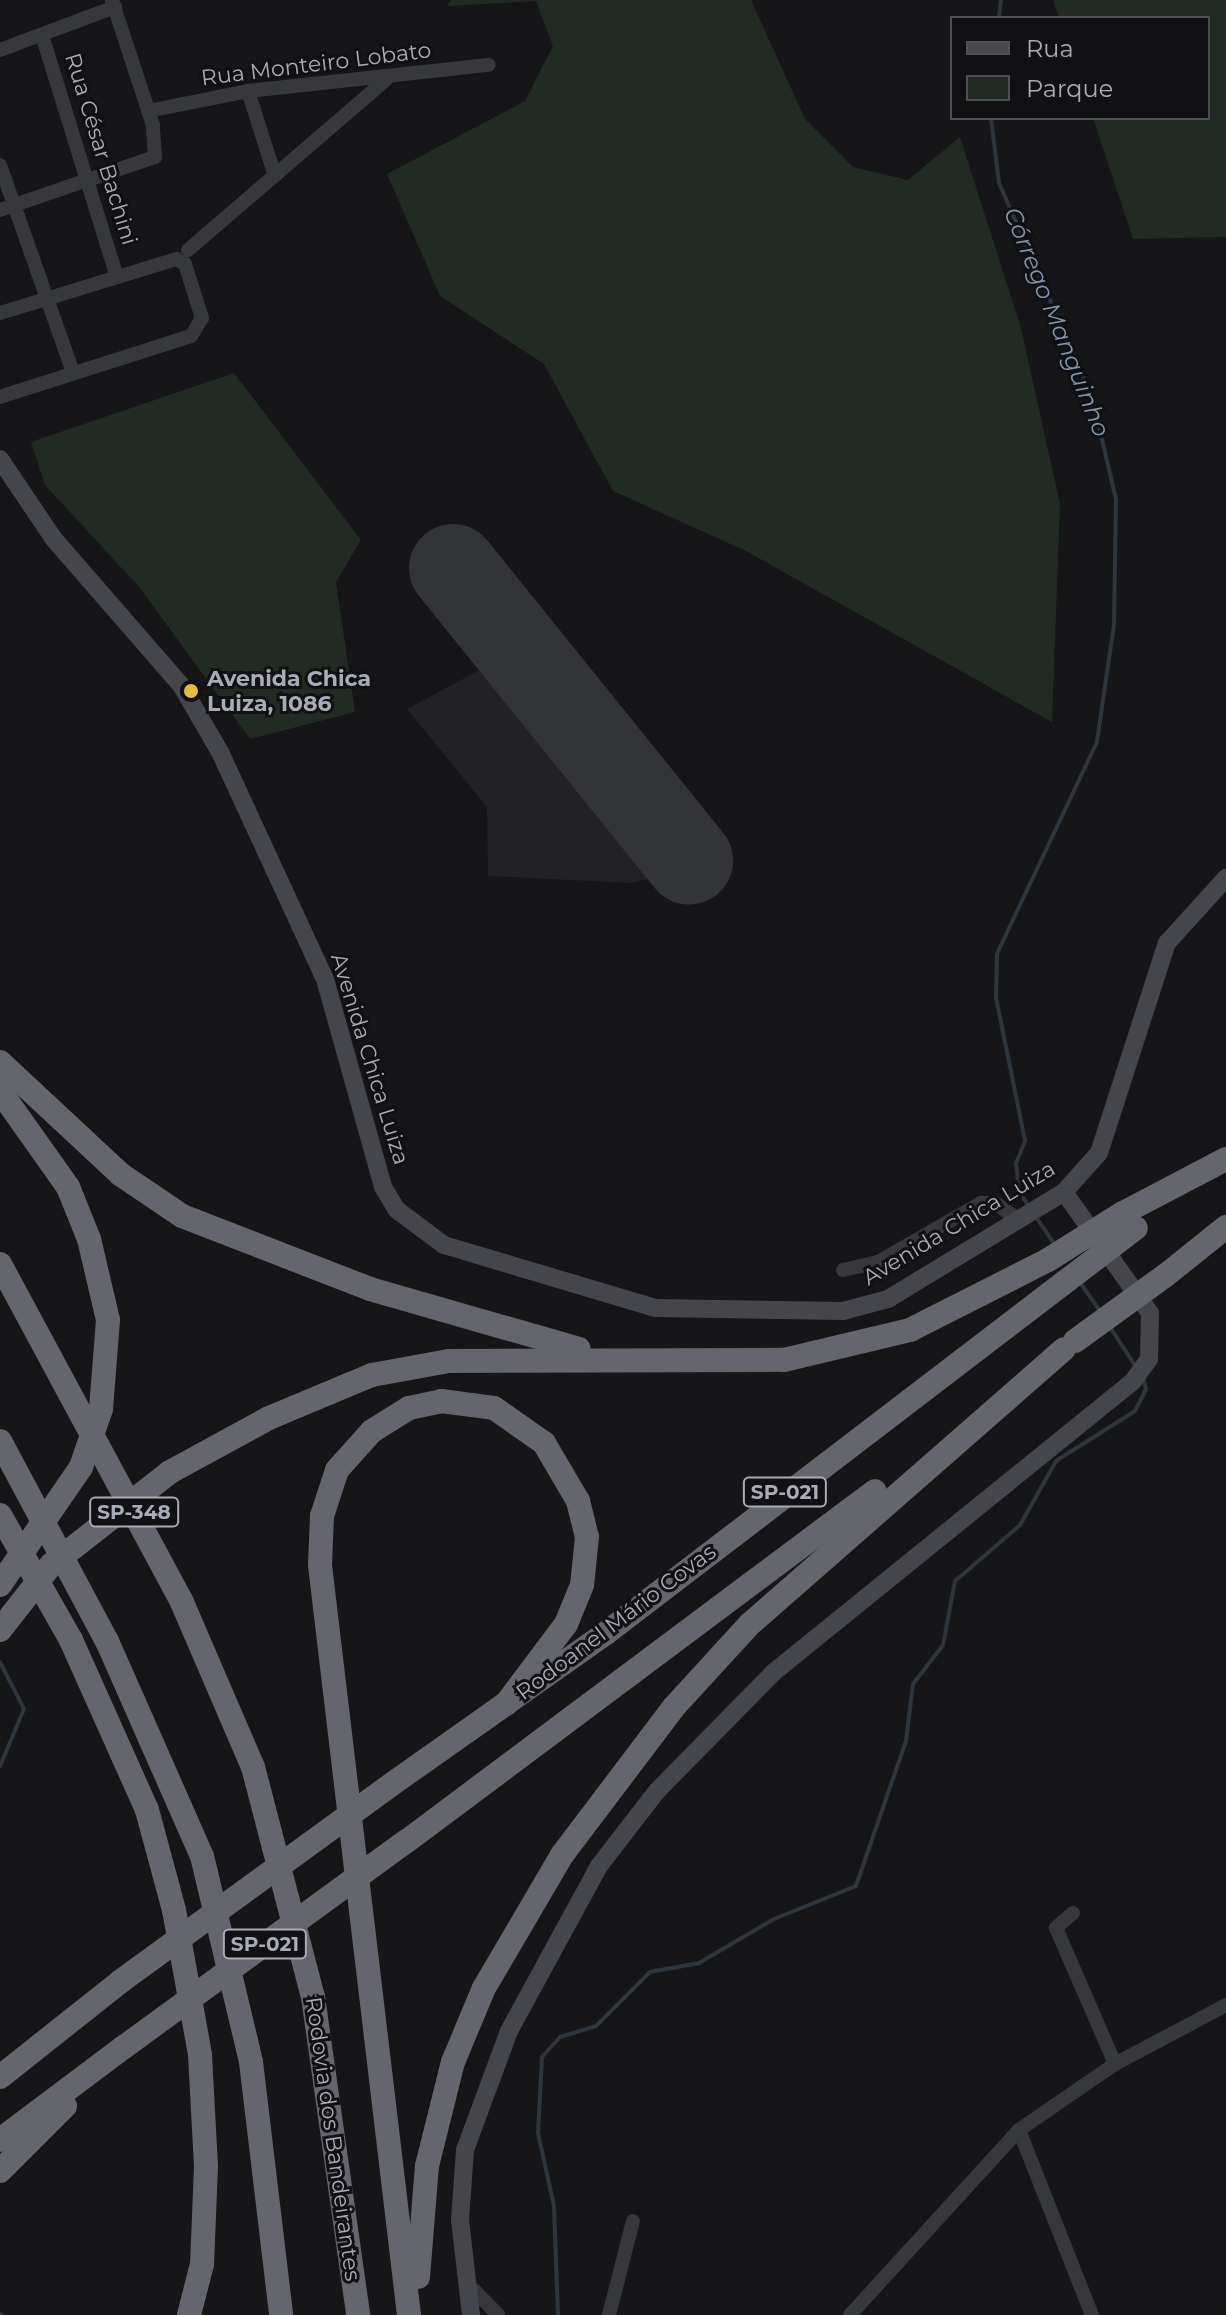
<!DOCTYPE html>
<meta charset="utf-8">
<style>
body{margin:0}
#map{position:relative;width:1226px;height:2315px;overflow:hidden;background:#161618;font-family:Montserrat,sans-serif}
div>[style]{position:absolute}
.built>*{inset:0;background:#222225}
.green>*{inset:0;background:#222a24}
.stream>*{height:4px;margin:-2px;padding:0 2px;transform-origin:2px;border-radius:2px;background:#2f353d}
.runway>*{height:88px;margin:-44px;padding:0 44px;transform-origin:44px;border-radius:44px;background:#333438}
.minor>*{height:14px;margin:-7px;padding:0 7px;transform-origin:7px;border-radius:7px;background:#37383c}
.secondary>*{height:18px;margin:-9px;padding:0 9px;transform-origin:9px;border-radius:9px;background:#45464c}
.motorway>*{height:24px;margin:-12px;padding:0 12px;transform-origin:12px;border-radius:12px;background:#64656d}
.motorway-bridge>*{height:24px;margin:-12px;padding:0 12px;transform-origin:12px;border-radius:12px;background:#64656d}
.dots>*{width:22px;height:22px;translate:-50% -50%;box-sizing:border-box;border:4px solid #111113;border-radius:50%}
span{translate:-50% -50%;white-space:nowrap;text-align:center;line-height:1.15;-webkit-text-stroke:6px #111113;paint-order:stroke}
.shield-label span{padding:2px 6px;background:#111113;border:2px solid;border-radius:6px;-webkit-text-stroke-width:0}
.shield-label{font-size:20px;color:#a9acb7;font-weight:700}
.street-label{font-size:22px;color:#a9acb7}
.poi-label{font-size:22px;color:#a9acb7;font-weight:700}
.left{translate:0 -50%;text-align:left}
.water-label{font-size:24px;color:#8396af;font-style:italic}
.legend{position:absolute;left:950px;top:16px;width:260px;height:104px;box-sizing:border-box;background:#111113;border:2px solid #4e4f55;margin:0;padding:10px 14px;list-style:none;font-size:24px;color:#a9acb7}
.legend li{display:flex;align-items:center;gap:16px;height:40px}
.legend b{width:40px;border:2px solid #4e4f55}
</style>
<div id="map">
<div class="built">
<i style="clip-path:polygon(465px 555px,704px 850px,675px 872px,632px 883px,488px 876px,487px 807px,407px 709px,502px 658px,439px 578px)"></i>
</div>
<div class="green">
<i style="clip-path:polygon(451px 0,751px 0,805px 119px,853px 167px,908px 180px,960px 137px,1021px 328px,1060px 504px,1052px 722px,746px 551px,613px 491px,544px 364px,440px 296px,387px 174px,525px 101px,553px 46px,536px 1px,447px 6px)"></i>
<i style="clip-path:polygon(1053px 0,1226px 0,1226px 237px,1133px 239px,1093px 118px,1208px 118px,1208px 18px,1059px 18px)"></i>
<i style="clip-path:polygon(234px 373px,361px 540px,336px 582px,355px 712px,250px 739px,140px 588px,45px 485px,31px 442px)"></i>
</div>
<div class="stream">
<i style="left:999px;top:18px;width:18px;rotate:-84deg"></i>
<i style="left:991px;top:118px;width:65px;rotate:83deg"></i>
<i style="left:999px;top:183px;width:233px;rotate:66.5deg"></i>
<i style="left:1092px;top:397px;width:105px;rotate:76.8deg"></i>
<i style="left:1116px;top:499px;width:126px;rotate:90.9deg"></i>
<i style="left:1114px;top:625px;width:118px;rotate:98.3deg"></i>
<i style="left:1097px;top:742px;width:234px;rotate:115.3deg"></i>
<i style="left:997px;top:954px;width:44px;rotate:91.3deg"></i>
<i style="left:996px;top:998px;width:146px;rotate:78.5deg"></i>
<i style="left:1025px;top:1141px;width:24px;rotate:112deg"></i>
<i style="left:1016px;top:1163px;width:28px;rotate:84deg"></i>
<i style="left:1019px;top:1191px;width:19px;rotate:58deg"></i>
<i style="left:1034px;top:1214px;width:40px;rotate:56deg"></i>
<i style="left:1079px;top:1281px;width:39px;rotate:55deg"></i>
<i style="left:1110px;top:1327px;width:48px;rotate:57deg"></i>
<i style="left:0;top:1662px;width:53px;rotate:62.9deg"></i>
<i style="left:24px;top:1709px;width:62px;rotate:112.8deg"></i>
<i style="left:0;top:2314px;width:2px;rotate:27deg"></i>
<i style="left:558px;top:2315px;width:109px;rotate:-92.1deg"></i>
<i style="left:554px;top:2206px;width:75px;rotate:-102.4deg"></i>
<i style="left:538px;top:2133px;width:76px;rotate:-87deg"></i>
<i style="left:542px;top:2057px;width:27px;rotate:-48deg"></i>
<i style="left:560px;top:2037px;width:38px;rotate:-17deg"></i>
<i style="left:596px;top:2026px;width:76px;rotate:-45deg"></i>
<i style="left:650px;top:1972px;width:50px;rotate:-10.4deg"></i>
<i style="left:699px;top:1963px;width:87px;rotate:-30.4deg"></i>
<i style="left:774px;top:1919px;width:88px;rotate:-21.9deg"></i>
<i style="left:856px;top:1886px;width:153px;rotate:-71deg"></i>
<i style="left:906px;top:1741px;width:57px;rotate:-83deg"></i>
<i style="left:913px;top:1684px;width:49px;rotate:-52.4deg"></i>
<i style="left:943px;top:1645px;width:65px;rotate:-79.4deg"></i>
<i style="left:955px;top:1581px;width:86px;rotate:-40.7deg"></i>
<i style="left:1020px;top:1525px;width:73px;rotate:-60.6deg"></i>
<i style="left:1056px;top:1461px;width:93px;rotate:-32.3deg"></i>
<i style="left:1135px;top:1411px;width:25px;rotate:-63deg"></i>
<i style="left:1146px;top:1389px;width:12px;rotate:-104deg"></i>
</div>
<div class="runway">
<i style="left:453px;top:568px;width:376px;rotate:51.1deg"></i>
</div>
<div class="minor">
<i style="left:42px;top:35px;width:253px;rotate:72.8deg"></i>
<i style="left:0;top:50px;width:123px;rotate:-20.5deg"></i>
<i style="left:248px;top:91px;width:89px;rotate:72.4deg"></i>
<i style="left:148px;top:111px;width:102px;rotate:-11.3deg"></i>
<i style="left:248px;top:91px;width:242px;rotate:-6.2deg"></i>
<i style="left:0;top:165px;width:219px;rotate:70.6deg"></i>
<i style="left:0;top:210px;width:164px;rotate:-18.9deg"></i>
<i style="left:155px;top:157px;width:32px;rotate:-94deg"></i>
<i style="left:153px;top:125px;width:132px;rotate:-108.2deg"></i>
<i style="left:188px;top:250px;width:262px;rotate:-40.7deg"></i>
<i style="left:0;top:313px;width:185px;rotate:-17deg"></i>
<i style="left:177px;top:259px;width:9px;rotate:32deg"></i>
<i style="left:185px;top:264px;width:57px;rotate:72.5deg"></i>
<i style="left:202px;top:318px;width:21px;rotate:121deg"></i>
<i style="left:191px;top:336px;width:201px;rotate:162.3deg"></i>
<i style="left:843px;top:1270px;width:36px;rotate:-13deg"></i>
<i style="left:878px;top:1262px;width:119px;rotate:-29.8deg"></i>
<i style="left:981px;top:1203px;width:14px"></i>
<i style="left:995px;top:1203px;width:29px;rotate:35deg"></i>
<i style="left:1073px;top:1913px;width:23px;rotate:139deg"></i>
<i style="left:1056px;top:1928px;width:148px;rotate:66.5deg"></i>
<i style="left:1019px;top:2130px;width:199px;rotate:68.5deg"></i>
<i style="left:474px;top:2290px;width:35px;rotate:46deg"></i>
<i style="left:609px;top:2315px;width:97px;rotate:-75.7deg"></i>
<i style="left:850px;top:2315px;width:251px;rotate:-47.6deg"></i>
<i style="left:1019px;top:2130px;width:116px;rotate:-34.5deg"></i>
<i style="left:1115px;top:2064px;width:126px;rotate:-28deg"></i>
</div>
<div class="secondary">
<i style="left:0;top:459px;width:95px;rotate:56.1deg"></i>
<i style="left:53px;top:538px;width:195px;rotate:49deg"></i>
<i style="left:181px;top:685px;width:78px;rotate:59.8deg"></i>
<i style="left:220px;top:752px;width:250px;rotate:65.2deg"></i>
<i style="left:325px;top:979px;width:216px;rotate:74.4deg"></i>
<i style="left:383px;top:1187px;width:27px;rotate:59deg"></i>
<i style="left:397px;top:1210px;width:59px;rotate:36.7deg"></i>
<i style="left:444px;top:1245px;width:221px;rotate:16.6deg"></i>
<i style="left:656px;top:1308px;width:187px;rotate:0.9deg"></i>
<i style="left:843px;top:1311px;width:47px;rotate:-14.9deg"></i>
<i style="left:888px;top:1299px;width:206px;rotate:-31.3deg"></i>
<i style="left:1064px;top:1192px;width:52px;rotate:-48.1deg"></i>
<i style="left:1099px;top:1153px;width:221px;rotate:-72.1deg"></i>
<i style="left:1167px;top:943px;width:88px;rotate:-47.8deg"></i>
<i style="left:471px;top:2315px;width:96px;rotate:-96.6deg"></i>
<i style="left:460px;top:2220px;width:70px;rotate:-85.9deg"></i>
<i style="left:465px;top:2150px;width:127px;rotate:-69.7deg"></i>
<i style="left:509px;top:2031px;width:188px;rotate:-61.4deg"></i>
<i style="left:599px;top:1866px;width:95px;rotate:-52.3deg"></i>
<i style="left:657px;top:1791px;width:167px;rotate:-45.5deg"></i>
<i style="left:774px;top:1672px;width:462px;rotate:-39deg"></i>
<i style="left:1133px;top:1381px;width:27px;rotate:-54deg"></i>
<i style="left:1149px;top:1359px;width:46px;rotate:-88.8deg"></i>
<i style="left:1150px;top:1313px;width:148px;rotate:-125.4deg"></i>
</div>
<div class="motorway">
<i style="left:0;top:1062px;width:164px;rotate:43deg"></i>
<i style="left:120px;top:1174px;width:75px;rotate:34.1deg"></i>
<i style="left:182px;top:1216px;width:202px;rotate:21.2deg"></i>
<i style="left:370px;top:1289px;width:217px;rotate:16deg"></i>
<i style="left:0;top:1091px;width:118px;rotate:54.7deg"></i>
<i style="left:68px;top:1187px;width:56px;rotate:68deg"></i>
<i style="left:89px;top:1239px;width:83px;rotate:76.8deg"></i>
<i style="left:1123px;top:1213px;width:116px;rotate:-27.7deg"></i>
<i style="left:0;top:1264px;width:382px;rotate:61.7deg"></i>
<i style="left:181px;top:1600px;width:182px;rotate:66.7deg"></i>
<i style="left:253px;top:1767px;width:238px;rotate:75.4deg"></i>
<i style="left:313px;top:1997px;width:321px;rotate:81.9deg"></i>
<i style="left:1166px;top:1275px;width:77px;rotate:-38.7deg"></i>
<i style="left:0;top:1441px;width:227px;rotate:61.9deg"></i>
<i style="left:107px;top:1641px;width:235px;rotate:66.2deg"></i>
<i style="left:202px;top:1856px;width:212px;rotate:76.6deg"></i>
<i style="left:251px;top:2062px;width:255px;rotate:83.2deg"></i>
<i style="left:170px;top:1472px;width:113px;rotate:-28.6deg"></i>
<i style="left:269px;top:1418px;width:112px;rotate:-22.7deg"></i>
<i style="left:372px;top:1375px;width:78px;rotate:-10.3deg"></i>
<i style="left:449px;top:1361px;width:335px;rotate:-0.2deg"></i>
<i style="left:784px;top:1360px;width:130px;rotate:-13.4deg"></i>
<i style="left:910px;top:1330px;width:155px;rotate:-26.9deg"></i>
<i style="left:0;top:1515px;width:144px;rotate:60.4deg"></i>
<i style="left:71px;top:1640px;width:186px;rotate:65.9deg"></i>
<i style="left:147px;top:1810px;width:104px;rotate:74.9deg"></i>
<i style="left:174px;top:1910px;width:147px;rotate:79.8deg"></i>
<i style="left:200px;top:2055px;width:111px;rotate:86.9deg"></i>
<i style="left:206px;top:2166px;width:98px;rotate:92.3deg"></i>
<i style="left:202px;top:2264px;width:53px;rotate:104.3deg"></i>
<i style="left:392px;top:1784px;width:262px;rotate:-35.2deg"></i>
<i style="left:606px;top:1633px;width:578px;rotate:-37.41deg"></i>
<i style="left:407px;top:1841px;width:584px;rotate:-36.79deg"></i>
<i style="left:0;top:2077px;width:154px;rotate:-38.4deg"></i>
<i style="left:0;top:2140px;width:155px;rotate:-36.9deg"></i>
<i style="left:0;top:2171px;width:92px;rotate:-45deg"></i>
<i style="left:418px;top:2277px;width:111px;rotate:-85.4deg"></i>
<i style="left:427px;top:2166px;width:107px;rotate:-76deg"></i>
<i style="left:453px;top:2062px;width:80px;rotate:-67.3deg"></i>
<i style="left:484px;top:1988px;width:154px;rotate:-59.6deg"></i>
<i style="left:562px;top:1855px;width:184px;rotate:-52.9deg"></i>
<i style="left:673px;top:1708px;width:114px;rotate:-47.5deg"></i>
<i style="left:750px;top:1624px;width:417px;rotate:-41.2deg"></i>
<i style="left:409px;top:2315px;width:755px;rotate:-96.77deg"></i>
<i style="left:320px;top:1565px;width:49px;rotate:-87.7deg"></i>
<i style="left:322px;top:1516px;width:48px;rotate:-71.9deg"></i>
<i style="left:337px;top:1470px;width:52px;rotate:-48.1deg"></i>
<i style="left:372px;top:1431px;width:44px;rotate:-31.9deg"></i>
<i style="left:409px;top:1408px;width:33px;rotate:-12deg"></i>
<i style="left:441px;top:1401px;width:53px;rotate:7.5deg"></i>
<i style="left:494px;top:1408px;width:61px;rotate:35deg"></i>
<i style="left:544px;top:1443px;width:67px;rotate:59.6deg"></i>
<i style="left:578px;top:1501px;width:37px;rotate:76deg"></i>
<i style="left:587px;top:1537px;width:48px;rotate:95.9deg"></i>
<i style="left:582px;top:1585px;width:42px;rotate:112.3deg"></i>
<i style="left:566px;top:1624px;width:100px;rotate:126.9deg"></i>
</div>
<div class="motorway-bridge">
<i style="left:1048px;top:1260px;width:89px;rotate:-32.1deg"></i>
<i style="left:1065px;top:1282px;width:89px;rotate:-37.3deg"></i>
<i style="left:1075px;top:1341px;width:112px;rotate:-36deg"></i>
<i style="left:0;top:1585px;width:143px;rotate:-55.5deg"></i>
<i style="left:81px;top:1467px;width:61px;rotate:-71deg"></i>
<i style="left:101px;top:1409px;width:89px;rotate:-85.5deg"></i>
<i style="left:0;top:1630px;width:83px;rotate:-51.9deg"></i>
<i style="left:51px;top:1565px;width:151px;rotate:-38deg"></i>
<i style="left:121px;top:1981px;width:335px;rotate:-36deg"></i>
<i style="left:124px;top:2047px;width:350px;rotate:-36.1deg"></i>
</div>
<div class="dots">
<i style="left:191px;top:691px;background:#e3bc42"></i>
</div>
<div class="shield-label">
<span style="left:785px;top:1492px">SP-021</span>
<span style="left:134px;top:1512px">SP-348</span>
<span style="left:265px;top:1944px">SP-021</span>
</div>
<div class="street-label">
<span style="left:316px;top:64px;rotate:-7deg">Rua Monteiro Lobato</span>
<span style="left:101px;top:149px;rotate:73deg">Rua César Bachini</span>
<span style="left:370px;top:1059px;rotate:73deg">Avenida Chica Luiza</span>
<span style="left:959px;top:1223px;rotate:-31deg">Avenida Chica Luiza</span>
<span style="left:616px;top:1622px;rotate:-37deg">Rodoanel Mário Covas</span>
<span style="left:333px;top:2139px;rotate:82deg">Rodovia dos Bandeirantes</span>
</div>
<div class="poi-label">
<span class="left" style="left:207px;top:691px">Avenida Chica<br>Luiza, 1086</span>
</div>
<div class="water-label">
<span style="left:1057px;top:322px;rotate:68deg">Córrego Manguinho</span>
</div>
<ul class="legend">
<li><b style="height:10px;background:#45464c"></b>Rua</li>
<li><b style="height:22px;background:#222a24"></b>Parque</li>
</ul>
</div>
